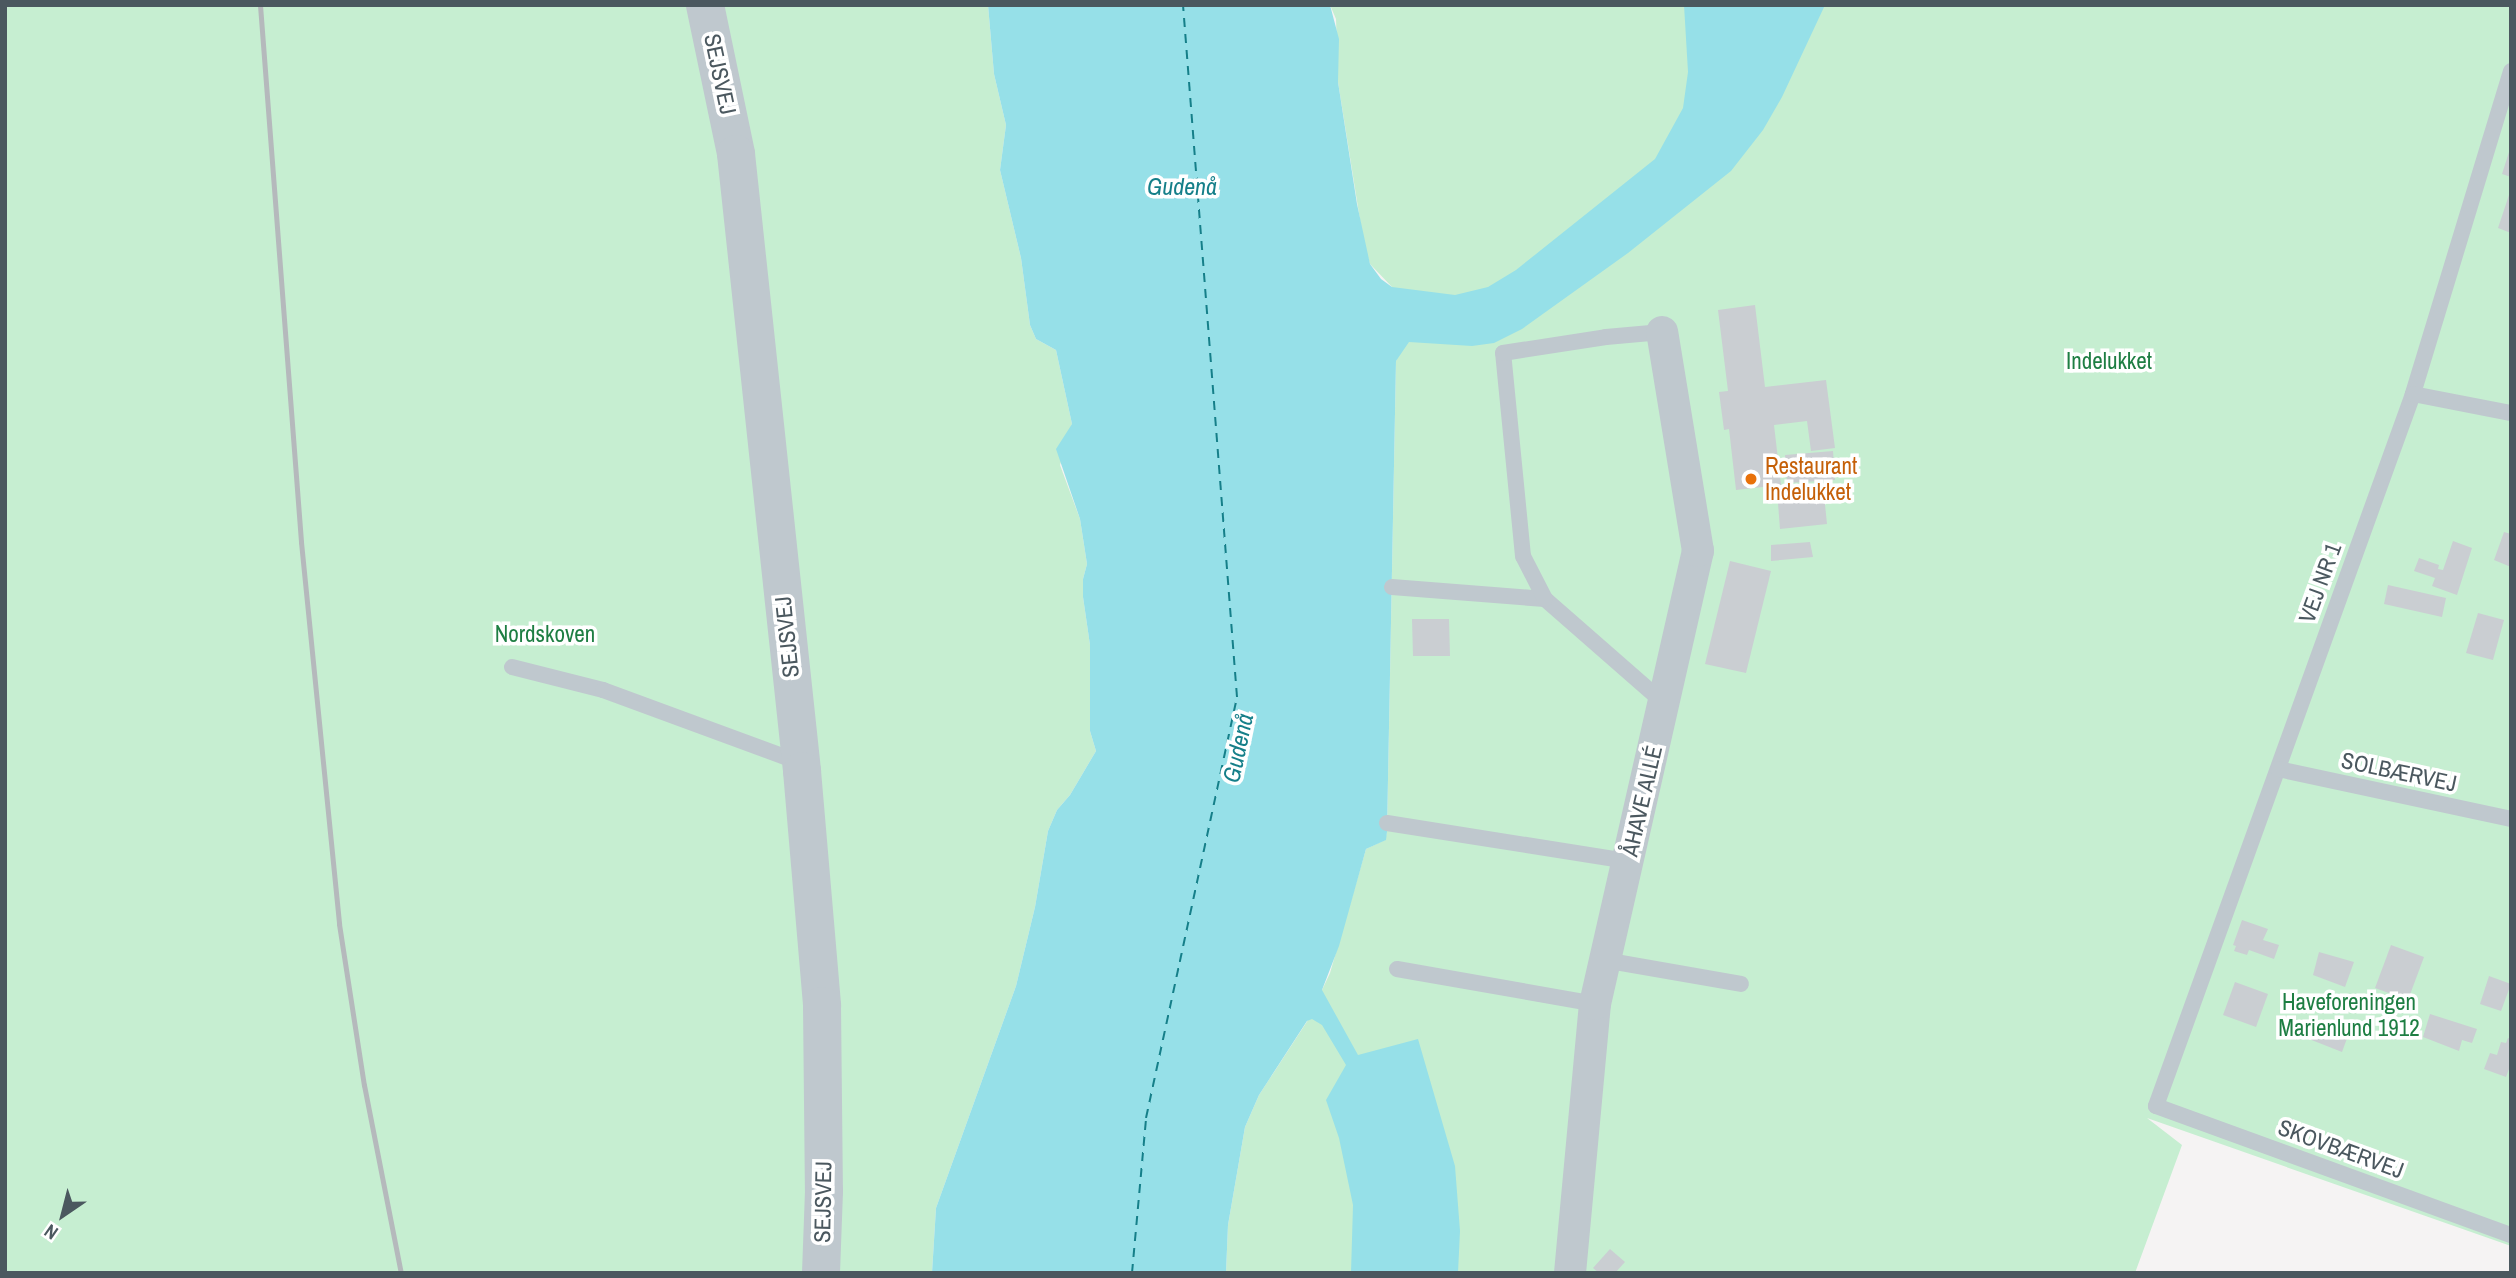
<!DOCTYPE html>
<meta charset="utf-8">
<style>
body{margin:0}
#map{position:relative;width:2516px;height:1278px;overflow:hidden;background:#f5f3f3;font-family:"Archivo Narrow",sans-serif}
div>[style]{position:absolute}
.green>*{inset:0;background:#c6eed1}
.water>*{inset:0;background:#96e0e8}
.ferry>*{height:2px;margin-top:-1px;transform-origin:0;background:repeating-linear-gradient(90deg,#157f89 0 9px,transparent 0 16px)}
.building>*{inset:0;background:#caced2}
.service>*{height:16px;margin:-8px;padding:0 8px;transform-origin:8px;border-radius:8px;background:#bfc8ce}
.minor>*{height:32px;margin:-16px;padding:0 16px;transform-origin:16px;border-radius:16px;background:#bfc8ce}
.tertiary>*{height:38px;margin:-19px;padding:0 19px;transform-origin:19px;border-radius:19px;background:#bfc8ce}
.rail>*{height:5px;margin:-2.5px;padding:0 2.5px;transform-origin:2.5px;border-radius:2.5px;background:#b5b9bc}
.dots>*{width:19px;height:19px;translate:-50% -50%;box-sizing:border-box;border:4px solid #fff;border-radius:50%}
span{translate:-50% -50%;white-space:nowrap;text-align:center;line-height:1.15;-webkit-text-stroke:7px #fff;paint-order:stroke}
.street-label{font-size:23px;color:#4b585f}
.park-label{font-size:23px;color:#1e7e43}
.food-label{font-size:23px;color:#c56008}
.left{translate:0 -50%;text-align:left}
.water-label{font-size:24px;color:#157f89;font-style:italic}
.frame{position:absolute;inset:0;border:7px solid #4b585f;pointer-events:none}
.north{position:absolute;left:28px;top:1180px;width:70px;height:70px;-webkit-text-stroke:5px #fff;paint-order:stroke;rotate:215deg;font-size:19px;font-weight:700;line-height:28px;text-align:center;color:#4b585f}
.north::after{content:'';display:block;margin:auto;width:24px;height:32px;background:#4b585f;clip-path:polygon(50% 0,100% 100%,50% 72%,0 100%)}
</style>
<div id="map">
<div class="green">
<i style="clip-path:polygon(5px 5px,988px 5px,994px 74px,1006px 125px,1000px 170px,1021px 258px,1030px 325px,1036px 339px,1056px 350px,1072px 424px,1060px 465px,1080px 519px,1087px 564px,1083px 579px,1083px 597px,1090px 645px,1090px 731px,1096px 751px,1070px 795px,1057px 810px,1048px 831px,1035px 907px,1016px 986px,936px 1208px,932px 1273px,5px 1273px)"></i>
<i style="clip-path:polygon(1330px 5px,2511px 5px,2511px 1246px,2147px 1118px,2182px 1145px,2135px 1273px,1226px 1273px,1228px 1225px,1245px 1127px,1259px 1095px,1308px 1020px,1330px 973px,1366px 849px,1385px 840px,1387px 832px,1396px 361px,1399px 353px,1392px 287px,1370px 264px,1364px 245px,1338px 82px,1336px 19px)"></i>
</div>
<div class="water">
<i style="clip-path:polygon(988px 5px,1330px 5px,1339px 39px,1338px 82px,1357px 204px,1370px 264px,1381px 279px,1392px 287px,1455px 295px,1488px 287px,1516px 270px,1655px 159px,1683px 108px,1688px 72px,1684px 5px,1825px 5px,1782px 97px,1763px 130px,1731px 171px,1628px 253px,1522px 329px,1494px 343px,1472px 346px,1409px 342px,1396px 361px,1387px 832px,1386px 840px,1366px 849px,1339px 946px,1322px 990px,1358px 1055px,1418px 1039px,1455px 1166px,1460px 1231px,1458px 1273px,1351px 1273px,1353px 1205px,1339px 1138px,1326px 1100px,1346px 1065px,1322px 1025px,1312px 1019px,1307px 1021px,1259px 1095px,1245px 1127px,1228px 1225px,1226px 1273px,932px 1273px,936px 1208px,1016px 986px,1035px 907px,1048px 831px,1057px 810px,1070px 795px,1096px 751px,1090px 731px,1090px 645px,1083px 597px,1083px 579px,1087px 564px,1080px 519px,1056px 449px,1072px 424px,1056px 350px,1036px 339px,1030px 325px,1021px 258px,1000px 170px,1006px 125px,994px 74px)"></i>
</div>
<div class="ferry">
<i style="left:1132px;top:1273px;width:156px;rotate:-84.8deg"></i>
<i style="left:1146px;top:1118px;width:431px;rotate:-77.8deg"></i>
<i style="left:1237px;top:697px;width:694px;rotate:-94.46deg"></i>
</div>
<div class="building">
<i style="clip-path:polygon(2510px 149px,2511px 149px,2511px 177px,2502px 174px)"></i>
<i style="clip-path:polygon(2510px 192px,2511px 192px,2511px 233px,2498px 228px)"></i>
<i style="clip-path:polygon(1755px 305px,1765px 387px,1826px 380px,1835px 448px,1811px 451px,1807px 421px,1774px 425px,1781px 485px,1736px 490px,1729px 429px,1724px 430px,1719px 392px,1728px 391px,1718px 310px)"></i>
<i style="clip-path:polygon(1833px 451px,1835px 480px,1787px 483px,1785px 455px)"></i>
<i style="clip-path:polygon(1823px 485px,1827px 524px,1780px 529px,1777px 490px)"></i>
<i style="clip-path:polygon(2504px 532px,2511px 534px,2511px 567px,2494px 560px)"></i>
<i style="clip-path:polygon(2453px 541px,2472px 548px,2457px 595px,2432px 586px,2435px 578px,2414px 571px,2419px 558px,2439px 565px,2438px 569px,2443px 570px)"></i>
<i style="clip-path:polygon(1810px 542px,1813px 557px,1771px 561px,1771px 545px)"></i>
<i style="clip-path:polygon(1730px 561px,1771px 571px,1746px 673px,1705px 664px)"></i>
<i style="clip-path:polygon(2388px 585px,2446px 598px,2442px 617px,2384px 604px)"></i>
<i style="clip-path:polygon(2478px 613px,2504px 620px,2493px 660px,2466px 653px)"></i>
<i style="clip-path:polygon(1412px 619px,1449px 619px,1450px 656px,1413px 656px)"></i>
<i style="clip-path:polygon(2242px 920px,2268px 929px,2263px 940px,2279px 945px,2274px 959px,2249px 950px,2247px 955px,2234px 951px,2236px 946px,2233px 945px)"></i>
<i style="clip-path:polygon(2391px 945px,2424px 957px,2408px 1000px,2375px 988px)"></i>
<i style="clip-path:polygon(2319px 952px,2354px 962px,2345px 987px,2313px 975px)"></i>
<i style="clip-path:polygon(2489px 976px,2511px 984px,2501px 1011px,2480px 1004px)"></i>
<i style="clip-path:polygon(2235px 982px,2268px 994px,2256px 1027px,2223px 1015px)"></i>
<i style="clip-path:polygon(2430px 1014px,2477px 1029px,2472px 1043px,2462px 1040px,2459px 1051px,2423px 1037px)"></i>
<i style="clip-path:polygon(2316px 1020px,2349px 1033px,2342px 1052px,2309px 1039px)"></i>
<i style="clip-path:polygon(2508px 1038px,2511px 1039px,2511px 1064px,2506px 1077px,2484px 1069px,2490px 1053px,2497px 1055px,2501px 1042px,2506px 1043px)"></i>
<i style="clip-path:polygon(1610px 1249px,1625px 1262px,1615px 1273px,1599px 1273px,1593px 1268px)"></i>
</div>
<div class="service">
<i style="left:2511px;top:71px;width:338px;rotate:106.9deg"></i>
<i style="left:2413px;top:394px;width:757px;rotate:109.85deg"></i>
<i style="left:2156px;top:1106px;width:378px;rotate:20deg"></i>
<i style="left:2413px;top:394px;width:100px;rotate:11deg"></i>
<i style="left:1392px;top:587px;width:153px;rotate:4.5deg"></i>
<i style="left:1545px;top:599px;width:158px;rotate:41.2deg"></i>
<i style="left:1545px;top:599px;width:48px;rotate:-117.1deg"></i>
<i style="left:1523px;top:556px;width:204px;rotate:-95.6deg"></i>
<i style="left:1503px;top:353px;width:104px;rotate:-8.8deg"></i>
<i style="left:1606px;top:337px;width:56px;rotate:-5.1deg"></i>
<i style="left:512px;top:667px;width:94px;rotate:14.2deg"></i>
<i style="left:603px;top:690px;width:209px;rotate:20.2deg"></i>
<i style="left:2278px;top:769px;width:238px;rotate:12.1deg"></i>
<i style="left:1387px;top:823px;width:244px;rotate:9deg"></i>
<i style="left:1604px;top:960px;width:139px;rotate:9.9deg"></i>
<i style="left:1397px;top:969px;width:201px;rotate:10deg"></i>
</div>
<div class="minor">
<i style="left:1570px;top:1273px;width:270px;rotate:-84.7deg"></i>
<i style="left:1595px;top:1004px;width:465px;rotate:-77.2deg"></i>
<i style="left:1698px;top:551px;width:222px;rotate:-99.3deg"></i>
</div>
<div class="tertiary">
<i style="left:705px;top:5px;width:152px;rotate:78.2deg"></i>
<i style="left:736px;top:154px;width:621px;rotate:83.89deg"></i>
<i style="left:802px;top:771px;width:236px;rotate:85.1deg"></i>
<i style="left:822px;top:1006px;width:185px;rotate:89.4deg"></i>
<i style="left:824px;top:1191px;width:82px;rotate:92.1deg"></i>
</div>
<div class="rail">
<i style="left:260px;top:5px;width:539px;rotate:85.63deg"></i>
<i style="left:301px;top:542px;width:384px;rotate:84.3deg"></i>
<i style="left:339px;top:924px;width:163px;rotate:81.2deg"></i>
<i style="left:364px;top:1085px;width:192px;rotate:78.9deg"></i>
</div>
<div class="dots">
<i style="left:1751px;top:479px;background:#e8710a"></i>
</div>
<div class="street-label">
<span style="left:720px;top:74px;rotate:78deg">SEJSVEJ</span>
<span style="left:2320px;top:583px;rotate:-70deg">VEJ NR 1</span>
<span style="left:787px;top:637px;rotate:-96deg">SEJSVEJ</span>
<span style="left:2399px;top:772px;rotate:12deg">SOLBÆRVEJ</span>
<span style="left:1642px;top:801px;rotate:-77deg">ÅHAVE ALLÉ</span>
<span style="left:2341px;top:1149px;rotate:20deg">SKOVBÆRVEJ</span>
<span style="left:823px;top:1202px;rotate:-89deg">SEJSVEJ</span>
</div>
<div class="park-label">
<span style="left:2109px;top:361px">Indelukket</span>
<span style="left:545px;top:634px">Nordskoven</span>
<span style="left:2349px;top:1015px">Haveforeningen<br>Marienlund 1912</span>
</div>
<div class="food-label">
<span class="left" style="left:1765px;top:479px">Restaurant<br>Indelukket</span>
</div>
<div class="water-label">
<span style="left:1182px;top:187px">Gudenå</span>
<span style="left:1238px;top:748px;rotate:-78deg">Gudenå</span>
</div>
<div class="frame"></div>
<div class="north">N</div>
</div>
